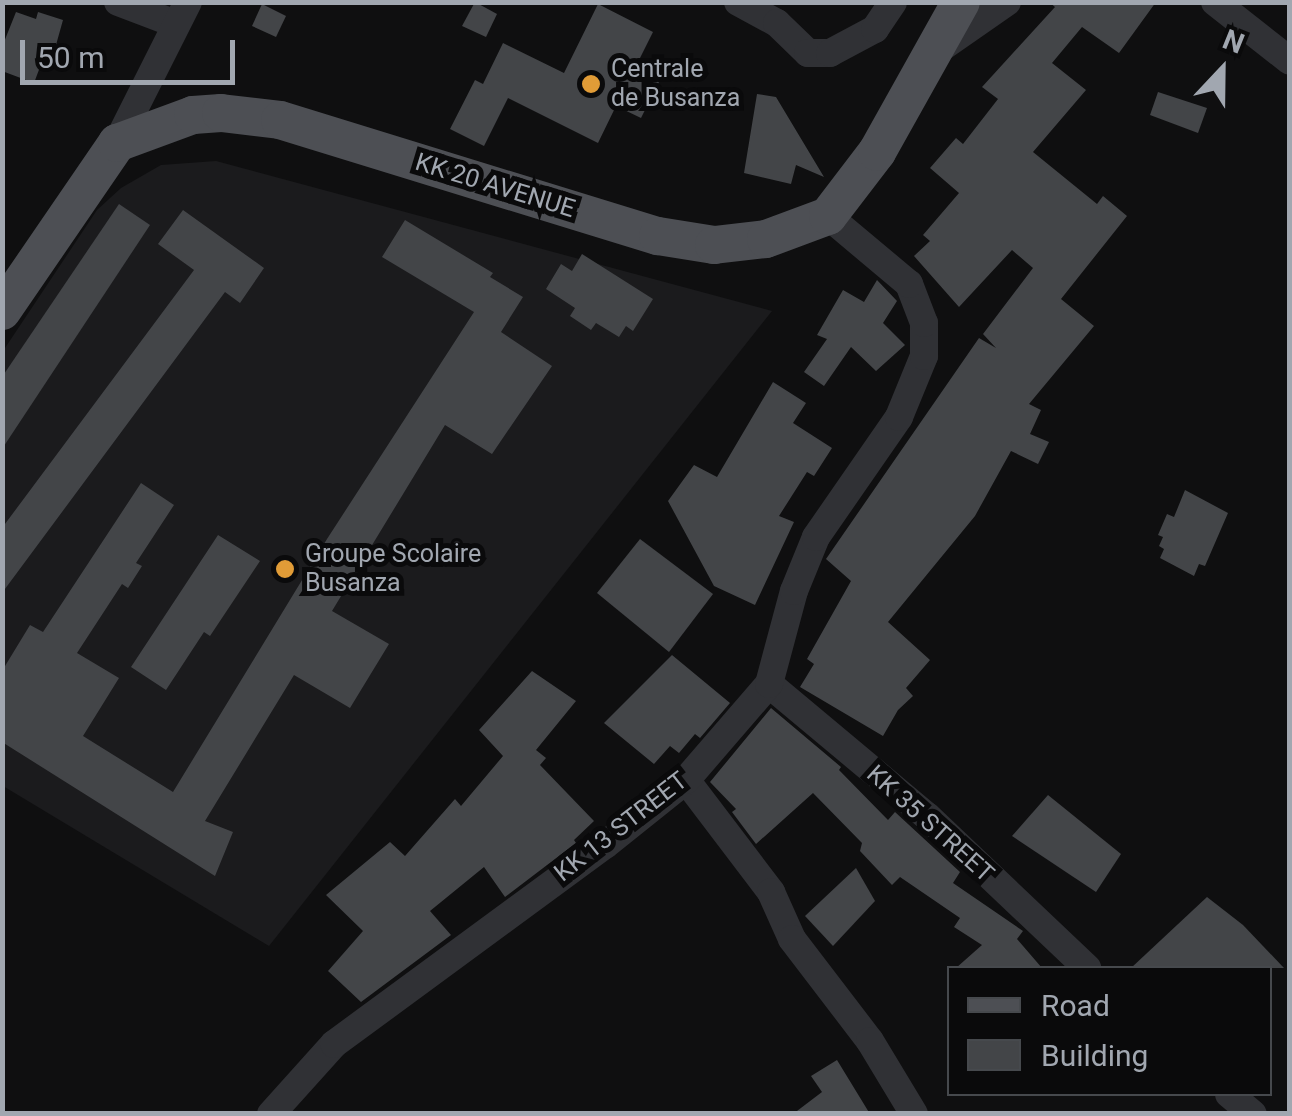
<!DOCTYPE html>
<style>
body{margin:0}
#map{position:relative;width:1292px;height:1116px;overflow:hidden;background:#0f0f10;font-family:Roboto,sans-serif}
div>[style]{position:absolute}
.built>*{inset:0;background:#1b1b1d}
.building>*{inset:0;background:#434548}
.minor>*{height:28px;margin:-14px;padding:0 14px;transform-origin:14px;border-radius:14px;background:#303135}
.major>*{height:38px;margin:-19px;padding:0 19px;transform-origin:19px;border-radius:19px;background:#4d4f54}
.dots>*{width:28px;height:28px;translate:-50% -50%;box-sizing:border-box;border:5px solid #0a0a0b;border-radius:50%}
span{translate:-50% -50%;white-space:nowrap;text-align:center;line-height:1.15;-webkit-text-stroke:10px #0a0a0b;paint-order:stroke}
.poi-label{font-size:25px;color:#a1a7b0}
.left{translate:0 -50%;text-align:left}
.street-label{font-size:25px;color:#a1a7b0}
.frame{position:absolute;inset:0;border:5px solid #a1a7b0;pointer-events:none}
.legend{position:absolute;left:947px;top:966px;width:325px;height:130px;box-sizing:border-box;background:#0a0a0b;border:2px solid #46494d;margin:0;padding:12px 18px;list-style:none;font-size:30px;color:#a1a7b0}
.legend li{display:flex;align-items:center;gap:20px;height:50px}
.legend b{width:50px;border:2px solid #46494d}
.north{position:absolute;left:1172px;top:20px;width:100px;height:100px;-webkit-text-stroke:8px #0a0a0b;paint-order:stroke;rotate:22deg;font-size:28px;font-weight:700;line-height:40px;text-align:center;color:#a1a7b0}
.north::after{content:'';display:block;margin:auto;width:35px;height:45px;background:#a1a7b0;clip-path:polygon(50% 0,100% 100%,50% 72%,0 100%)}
.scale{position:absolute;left:20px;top:40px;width:215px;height:45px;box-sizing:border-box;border:5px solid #a1a7b0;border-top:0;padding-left:12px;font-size:30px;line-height:35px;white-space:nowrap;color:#a1a7b0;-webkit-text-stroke:8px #0a0a0b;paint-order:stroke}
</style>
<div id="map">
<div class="built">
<i style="clip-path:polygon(216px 161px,772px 311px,269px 946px,3px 786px,3px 351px,97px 210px,121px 188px,161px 165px)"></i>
</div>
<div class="building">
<i style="clip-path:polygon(475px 2px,497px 14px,486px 37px,462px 26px)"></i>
<i style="clip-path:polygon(1049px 2px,1156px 2px,1119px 53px,1082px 27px,1052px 63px,1086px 90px,1033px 152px,1097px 204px,1103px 196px,1127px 216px,1061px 299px,1094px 326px,1029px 404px,1041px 410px,1030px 434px,1049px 442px,1038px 464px,1011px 451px,975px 516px,888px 622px,930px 660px,906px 688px,913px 696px,898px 710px,883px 736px,800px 687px,814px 664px,807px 659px,851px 581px,826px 559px,979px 338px,996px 348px,983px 334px,1033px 268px,1012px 250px,959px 307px,914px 256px,930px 241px,923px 235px,959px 193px,930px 168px,956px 138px,963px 144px,998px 99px,982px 87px,1055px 7px)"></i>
<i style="clip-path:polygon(262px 4px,286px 16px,276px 37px,252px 26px)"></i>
<i style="clip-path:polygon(598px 4px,653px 32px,637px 64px,662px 76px,641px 118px,616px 106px,598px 143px,508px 98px,484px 146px,450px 129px,475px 80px,483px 84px,503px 43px,564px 73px)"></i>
<i style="clip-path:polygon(16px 12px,36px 19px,38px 12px,63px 20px,56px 45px,49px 43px,34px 83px,2px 71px,2px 47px)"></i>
<i style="clip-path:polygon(1158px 92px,1207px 108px,1198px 133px,1150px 115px)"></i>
<i style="clip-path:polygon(757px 94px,776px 97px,824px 177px,796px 165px,791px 184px,744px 173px)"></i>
<i style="clip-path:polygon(119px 204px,150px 225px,2px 449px,2px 377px)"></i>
<i style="clip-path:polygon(183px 210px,264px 268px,240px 303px,225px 292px,2px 593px,2px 528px,194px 270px,158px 244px)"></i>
<i style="clip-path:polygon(405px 220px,493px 273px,490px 277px,523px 297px,501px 332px,552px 366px,492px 454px,445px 425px,332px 611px,389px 644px,350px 708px,294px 675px,205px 821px,233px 832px,215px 876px,2px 742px,2px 671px,30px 625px,43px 632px,141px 483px,174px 505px,136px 563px,142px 566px,128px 588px,122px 584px,77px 653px,119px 678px,83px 736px,173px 792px,327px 539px,474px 312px,382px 257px)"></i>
<i style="clip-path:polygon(582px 254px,653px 299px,633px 331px,626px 326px,619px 337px,596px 323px,591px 330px,570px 316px,575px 308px,546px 289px,561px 264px,572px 271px)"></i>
<i style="clip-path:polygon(877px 280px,897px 301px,883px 323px,905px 345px,876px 371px,851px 347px,824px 386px,804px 372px,827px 339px,817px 335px,843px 290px,864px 302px)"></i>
<i style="clip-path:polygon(773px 382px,806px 403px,793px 423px,832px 448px,814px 476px,807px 472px,779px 516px,794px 522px,755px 605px,714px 586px,668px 501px,694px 465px,717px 477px)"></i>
<i style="clip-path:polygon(1185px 490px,1228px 513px,1205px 566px,1199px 564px,1194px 576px,1160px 558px,1164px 549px,1159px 546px,1163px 537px,1158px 535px,1167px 514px,1174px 517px)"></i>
<i style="clip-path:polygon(218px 535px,260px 561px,210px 636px,204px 632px,166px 690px,131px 667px)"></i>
<i style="clip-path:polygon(640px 539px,713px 594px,669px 652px,597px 593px)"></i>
<i style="clip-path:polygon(672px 655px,730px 703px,700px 738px,695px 734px,679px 753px,670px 746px,654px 764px,604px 723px)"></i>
<i style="clip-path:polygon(532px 671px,576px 701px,536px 750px,546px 758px,540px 765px,594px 821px,574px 840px,576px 843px,505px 897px,484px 867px,430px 911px,451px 935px,361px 1002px,328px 971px,363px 931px,326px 895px,390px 842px,405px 856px,455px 799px,461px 806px,503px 756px,479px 730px)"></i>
<i style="clip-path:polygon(771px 708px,841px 767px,839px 770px,888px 820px,895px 812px,960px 872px,953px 883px,1023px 931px,1017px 939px,1042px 968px,956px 968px,982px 945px,954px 927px,960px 918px,900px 877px,892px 885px,860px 851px,862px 843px,813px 793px,756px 844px,732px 812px,736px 809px,710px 782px)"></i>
<i style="clip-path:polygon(1048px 795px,1121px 854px,1096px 892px,1012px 836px)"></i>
<i style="clip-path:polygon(856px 868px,875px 901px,833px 946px,805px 916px)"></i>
<i style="clip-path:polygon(1207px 897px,1243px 925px,1284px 968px,1131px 968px)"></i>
<i style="clip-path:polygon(837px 1060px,870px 1114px,793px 1114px,822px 1092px,811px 1076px)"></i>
</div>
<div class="minor">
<i style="left:118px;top:2px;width:62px;rotate:20.8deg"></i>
<i style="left:738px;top:2px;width:44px;rotate:28.3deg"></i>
<i style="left:777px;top:23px;width:43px;rotate:44.1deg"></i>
<i style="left:808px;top:53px;width:22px"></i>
<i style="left:830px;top:53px;width:51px;rotate:-28.1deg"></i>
<i style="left:875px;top:29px;width:32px;rotate:-56deg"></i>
<i style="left:1215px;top:2px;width:95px;rotate:38.2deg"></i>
<i style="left:938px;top:50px;width:84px;rotate:-34.8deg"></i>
<i style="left:117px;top:143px;width:158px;rotate:-63.3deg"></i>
<i style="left:769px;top:684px;width:206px;rotate:39.9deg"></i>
<i style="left:927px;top:816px;width:221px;rotate:43.5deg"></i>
<i style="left:686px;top:780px;width:141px;rotate:52.8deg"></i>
<i style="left:771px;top:892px;width:51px;rotate:65.9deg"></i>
<i style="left:792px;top:939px;width:128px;rotate:52.6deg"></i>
<i style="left:870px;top:1041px;width:85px;rotate:58.9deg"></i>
<i style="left:1229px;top:1094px;width:31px;rotate:40deg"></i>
<i style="left:271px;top:1114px;width:94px;rotate:-48deg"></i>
<i style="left:334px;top:1044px;width:336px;rotate:-36.3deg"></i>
<i style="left:605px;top:845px;width:104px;rotate:-38.7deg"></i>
<i style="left:686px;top:780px;width:127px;rotate:-49.2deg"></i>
<i style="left:769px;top:684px;width:96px;rotate:-75deg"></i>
<i style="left:794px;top:591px;width:58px;rotate:-67.8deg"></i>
<i style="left:816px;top:537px;width:146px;rotate:-55.3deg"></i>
<i style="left:899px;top:417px;width:66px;rotate:-67.7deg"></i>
<i style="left:924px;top:356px;width:33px;rotate:-90deg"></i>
<i style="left:924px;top:323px;width:42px;rotate:-111deg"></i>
<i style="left:909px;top:284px;width:106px;rotate:-140deg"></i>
</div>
<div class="major">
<i style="left:2px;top:311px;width:204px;rotate:-55.6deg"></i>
<i style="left:117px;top:143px;width:81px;rotate:-20.2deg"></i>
<i style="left:193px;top:115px;width:28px;rotate:-4deg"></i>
<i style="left:221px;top:113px;width:59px;rotate:6.8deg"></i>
<i style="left:280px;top:120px;width:395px;rotate:17.1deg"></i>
<i style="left:658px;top:236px;width:57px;rotate:9.1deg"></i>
<i style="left:714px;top:245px;width:52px;rotate:-6.6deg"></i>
<i style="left:766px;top:239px;width:66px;rotate:-20.4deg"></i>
<i style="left:828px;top:216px;width:81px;rotate:-52.6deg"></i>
<i style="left:877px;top:152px;width:172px;rotate:-60.8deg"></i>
</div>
<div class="dots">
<i style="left:591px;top:84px;background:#e19c37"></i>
<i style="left:285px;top:569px;background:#e19c37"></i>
</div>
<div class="poi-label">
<span class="left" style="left:611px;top:84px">Centrale<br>de Busanza</span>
<span class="left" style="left:305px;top:569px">Groupe Scolaire<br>Busanza</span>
</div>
<div class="street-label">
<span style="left:495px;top:186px;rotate:17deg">KK 20 AVENUE</span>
<span style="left:930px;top:824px;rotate:42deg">KK 35 STREET</span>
<span style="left:621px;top:827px;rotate:-38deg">KK 13 STREET</span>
</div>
<div class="frame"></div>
<ul class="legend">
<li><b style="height:12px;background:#4d4f54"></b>Road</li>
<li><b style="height:28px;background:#434548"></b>Building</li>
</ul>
<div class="north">N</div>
<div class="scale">50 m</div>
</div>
